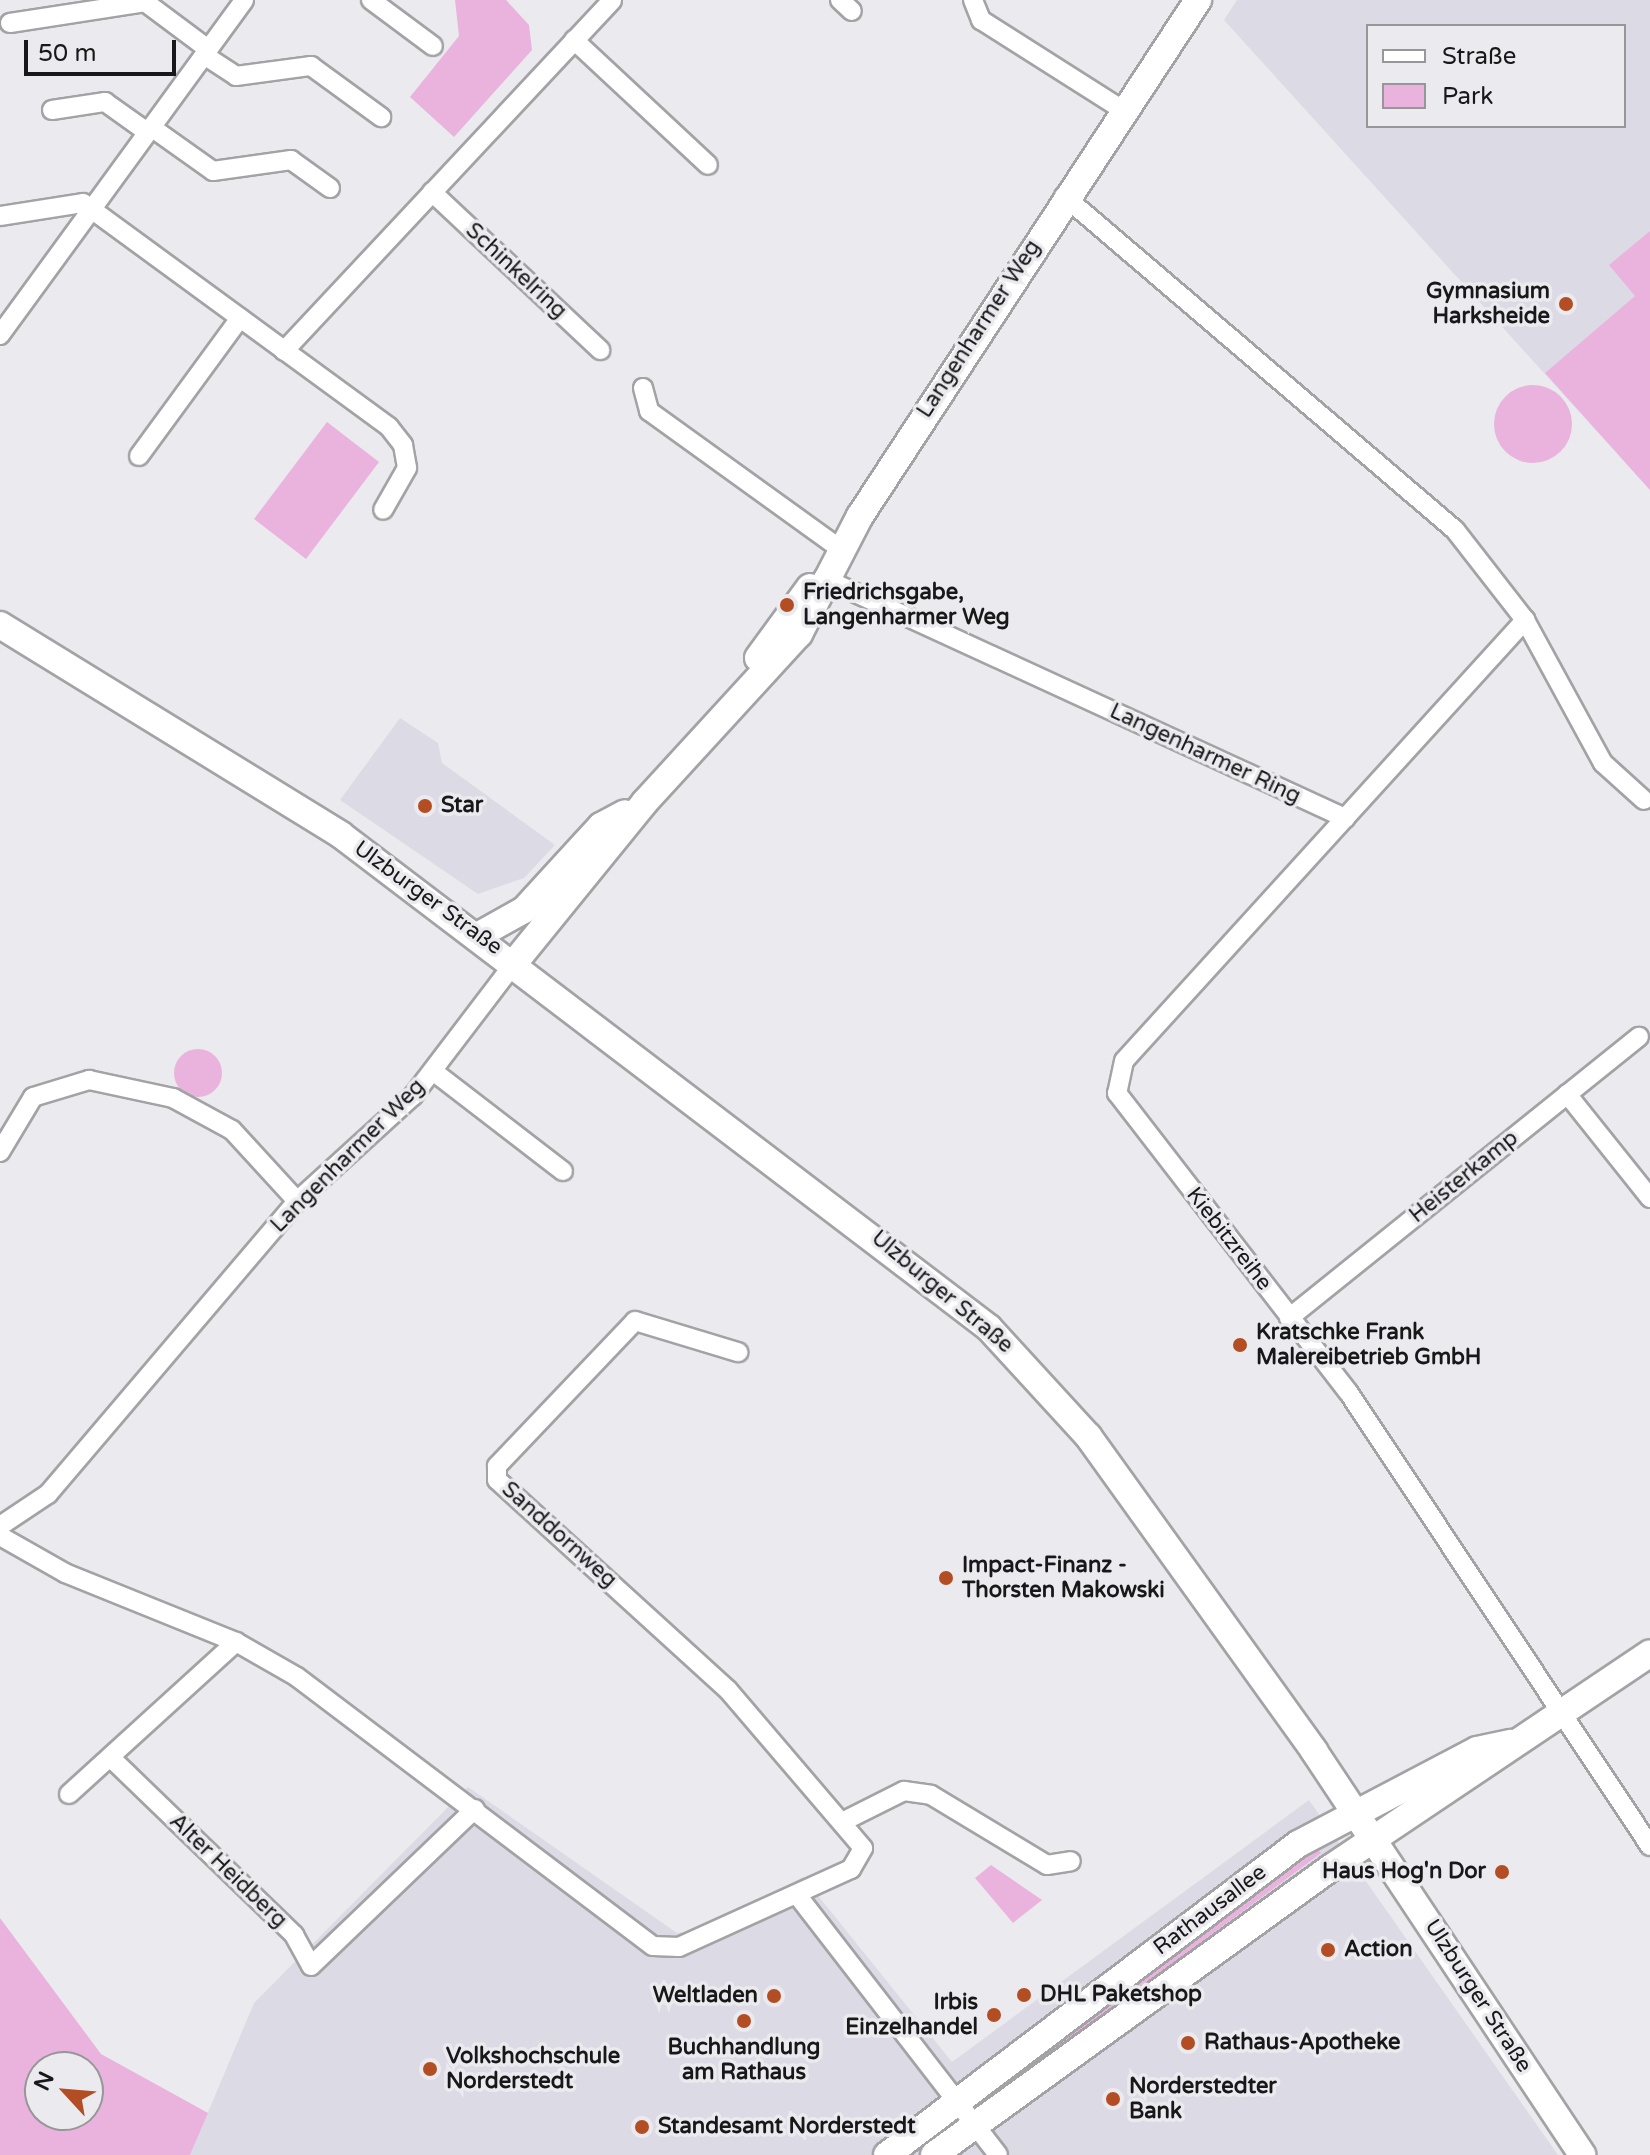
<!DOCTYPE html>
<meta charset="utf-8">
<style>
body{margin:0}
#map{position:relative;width:1650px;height:2155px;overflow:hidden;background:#ebeaee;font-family:"Varela Round",sans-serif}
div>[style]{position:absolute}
.built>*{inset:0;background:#dcdbe5}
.green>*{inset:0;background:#eab3dd}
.round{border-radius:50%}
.roads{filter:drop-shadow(2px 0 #a3a2a5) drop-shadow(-2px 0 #a3a2a5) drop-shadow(0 2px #a3a2a5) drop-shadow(0 -2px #a3a2a5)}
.minor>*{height:18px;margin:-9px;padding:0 9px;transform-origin:9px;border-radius:9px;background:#fff}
.secondary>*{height:26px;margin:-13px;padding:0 13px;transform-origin:13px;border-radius:13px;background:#fff}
.dots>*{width:22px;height:22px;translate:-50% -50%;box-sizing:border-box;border:4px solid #ebeaee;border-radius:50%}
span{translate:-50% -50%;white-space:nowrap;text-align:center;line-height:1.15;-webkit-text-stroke:7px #ebeaee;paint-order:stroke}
.street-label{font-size:22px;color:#181719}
.poi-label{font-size:22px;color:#181719;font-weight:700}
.right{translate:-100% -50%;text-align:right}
.left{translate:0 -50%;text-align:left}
.legend{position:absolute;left:1366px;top:24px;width:260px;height:104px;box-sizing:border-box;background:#ebeaee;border:2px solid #979699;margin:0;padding:10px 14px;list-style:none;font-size:24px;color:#181719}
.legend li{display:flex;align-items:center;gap:16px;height:40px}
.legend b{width:40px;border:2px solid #979699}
.north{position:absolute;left:24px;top:2051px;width:80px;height:80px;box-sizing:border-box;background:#ebeaee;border:2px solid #979699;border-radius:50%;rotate:296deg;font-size:22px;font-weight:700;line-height:32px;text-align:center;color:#181719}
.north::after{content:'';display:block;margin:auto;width:28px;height:36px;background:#b34d24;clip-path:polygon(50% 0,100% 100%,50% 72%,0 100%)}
.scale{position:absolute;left:24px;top:40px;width:152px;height:36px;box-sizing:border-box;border:4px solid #181719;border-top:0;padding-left:10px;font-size:24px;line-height:28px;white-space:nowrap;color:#181719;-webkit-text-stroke:6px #ebeaee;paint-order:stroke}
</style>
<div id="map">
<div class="built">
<i style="clip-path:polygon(evenodd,1237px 0,1650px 0,1650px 490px,1224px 20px,1237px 0,1368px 26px,1624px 26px,1624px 126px,1368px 126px,1368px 26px)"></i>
<i style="clip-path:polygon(400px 718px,438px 743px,442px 763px,555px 845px,524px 878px,478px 894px,340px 800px)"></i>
<i style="clip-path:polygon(468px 1787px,677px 1933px,701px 1930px,803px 1877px,952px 2062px,1309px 1800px,1558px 2155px,190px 2155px,254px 2003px)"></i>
</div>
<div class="green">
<i style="clip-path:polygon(455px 0,506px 0,529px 25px,532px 50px,454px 137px,410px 97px,459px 36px)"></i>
<i style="clip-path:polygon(1650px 231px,1650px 490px,1545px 373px,1635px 296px,1609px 265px)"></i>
<i class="round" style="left:1494px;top:385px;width:78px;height:78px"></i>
<i style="clip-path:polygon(327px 422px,379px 462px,306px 559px,254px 519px)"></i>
<i class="round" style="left:174px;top:1049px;width:48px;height:48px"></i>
<i style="clip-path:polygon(1311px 1842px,1321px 1853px,1010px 2085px,1002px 2075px)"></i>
<i style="clip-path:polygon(991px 1865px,1042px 1900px,1013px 1923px,975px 1878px)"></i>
<i style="clip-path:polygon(evenodd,0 1918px,101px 2054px,208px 2113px,190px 2155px,0 2155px,0 1918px,40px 2067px,88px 2067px,88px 2115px,40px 2115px,40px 2067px)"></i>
</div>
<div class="roads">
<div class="minor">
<i style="left:371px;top:0;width:77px;rotate:36.6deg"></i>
<i style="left:840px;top:0;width:16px;rotate:43deg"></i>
<i style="left:973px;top:0;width:22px;rotate:68deg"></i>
<i style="left:981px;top:20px;width:166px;rotate:32.4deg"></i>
<i style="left:10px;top:23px;width:137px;rotate:-8.8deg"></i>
<i style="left:145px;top:2px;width:79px;rotate:36.7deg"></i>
<i style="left:574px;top:40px;width:183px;rotate:43deg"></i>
<i style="left:204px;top:55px;width:38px;rotate:33deg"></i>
<i style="left:236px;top:76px;width:76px;rotate:-7.6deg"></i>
<i style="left:311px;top:66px;width:87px;rotate:36.1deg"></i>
<i style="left:52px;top:110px;width:54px;rotate:-8.6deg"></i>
<i style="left:105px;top:102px;width:52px;rotate:35.5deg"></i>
<i style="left:151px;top:127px;width:76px;rotate:35.4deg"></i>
<i style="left:213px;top:171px;width:79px;rotate:-8deg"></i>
<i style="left:291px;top:160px;width:48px;rotate:35.7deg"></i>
<i style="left:432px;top:192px;width:231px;rotate:43.2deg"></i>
<i style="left:1064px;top:196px;width:514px;rotate:40.5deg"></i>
<i style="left:1455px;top:530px;width:114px;rotate:52.1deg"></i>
<i style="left:1525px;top:620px;width:163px;rotate:61.4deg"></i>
<i style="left:1603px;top:763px;width:55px;rotate:42.1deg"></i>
<i style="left:0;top:216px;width:84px;rotate:-8.9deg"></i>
<i style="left:83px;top:203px;width:379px;rotate:36.2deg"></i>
<i style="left:389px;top:427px;width:23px;rotate:52deg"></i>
<i style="left:403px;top:445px;width:23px;rotate:80deg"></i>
<i style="left:407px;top:468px;width:48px;rotate:119.7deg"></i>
<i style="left:0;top:335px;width:414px;rotate:-53.9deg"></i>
<i style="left:284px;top:351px;width:480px;rotate:-46.9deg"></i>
<i style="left:643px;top:388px;width:24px;rotate:75deg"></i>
<i style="left:649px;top:411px;width:236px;rotate:35.8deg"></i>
<i style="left:139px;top:456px;width:171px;rotate:-53.8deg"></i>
<i style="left:823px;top:578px;width:575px;rotate:24.69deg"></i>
<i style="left:1345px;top:818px;width:268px;rotate:-47.7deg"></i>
<i style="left:1345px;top:818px;width:328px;rotate:132.3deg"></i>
<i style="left:1124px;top:1061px;width:33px;rotate:102deg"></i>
<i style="left:1117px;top:1093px;width:379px;rotate:52.3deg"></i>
<i style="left:1349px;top:1393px;width:544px;rotate:56.4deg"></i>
<i style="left:433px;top:1071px;width:164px;rotate:37.6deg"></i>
<i style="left:1567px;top:1094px;width:133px;rotate:51.4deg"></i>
<i style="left:0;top:1152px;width:64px;rotate:-59deg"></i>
<i style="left:33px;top:1097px;width:59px;rotate:-16.9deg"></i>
<i style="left:89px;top:1080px;width:86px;rotate:12.1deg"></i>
<i style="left:173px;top:1098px;width:67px;rotate:28.5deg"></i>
<i style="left:232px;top:1130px;width:96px;rotate:47.5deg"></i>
<i style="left:1289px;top:1318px;width:449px;rotate:-38.8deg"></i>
<i style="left:0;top:1526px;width:58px;rotate:-33.7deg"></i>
<i style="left:48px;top:1494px;width:385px;rotate:-49.6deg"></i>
<i style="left:297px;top:1201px;width:156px;rotate:-42.2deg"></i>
<i style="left:413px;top:1096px;width:168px;rotate:-52.7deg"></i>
<i style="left:0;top:1536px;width:75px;rotate:29.6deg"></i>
<i style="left:65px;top:1573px;width:184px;rotate:22deg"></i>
<i style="left:236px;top:1642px;width:70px;rotate:29.8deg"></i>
<i style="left:297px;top:1677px;width:446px;rotate:37.1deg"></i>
<i style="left:653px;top:1946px;width:26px;rotate:2deg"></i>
<i style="left:679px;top:1947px;width:189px;rotate:-24.4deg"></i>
<i style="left:851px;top:1869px;width:24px;rotate:-60deg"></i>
<i style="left:863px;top:1848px;width:208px;rotate:-130.5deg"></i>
<i style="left:728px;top:1690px;width:312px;rotate:-137.7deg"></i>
<i style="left:497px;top:1480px;width:14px;rotate:-90deg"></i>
<i style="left:497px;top:1466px;width:200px;rotate:-46.4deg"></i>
<i style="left:635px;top:1321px;width:108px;rotate:16.8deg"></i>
<i style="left:111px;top:1758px;width:255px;rotate:44deg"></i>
<i style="left:294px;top:1935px;width:35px;rotate:61deg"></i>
<i style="left:311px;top:1966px;width:227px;rotate:-43.8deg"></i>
<i style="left:69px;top:1794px;width:226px;rotate:-42.3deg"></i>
<i style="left:846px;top:1820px;width:65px;rotate:-26.6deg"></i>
<i style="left:904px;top:1791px;width:27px;rotate:8deg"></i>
<i style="left:931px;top:1795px;width:135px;rotate:31.1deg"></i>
<i style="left:1047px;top:1865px;width:24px;rotate:-9deg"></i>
<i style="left:798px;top:1896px;width:327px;rotate:52.3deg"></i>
</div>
<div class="secondary">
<i style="left:0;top:625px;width:400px;rotate:31.6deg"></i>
<i style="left:341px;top:835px;width:814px;rotate:37.26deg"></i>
<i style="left:989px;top:1328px;width:147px;rotate:47.5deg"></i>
<i style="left:1088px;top:1436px;width:388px;rotate:54.3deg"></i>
<i style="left:1314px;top:1751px;width:485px;rotate:56.4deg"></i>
<i style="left:758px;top:658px;width:88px;rotate:-53.8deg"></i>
<i style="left:479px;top:935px;width:51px;rotate:-29.1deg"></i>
<i style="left:524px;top:910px;width:114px;rotate:-47.5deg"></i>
<i style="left:601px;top:826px;width:27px;rotate:-28deg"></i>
<i style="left:515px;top:962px;width:206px;rotate:-50.9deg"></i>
<i style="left:645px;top:802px;width:228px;rotate:-47.5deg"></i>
<i style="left:799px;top:634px;width:133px;rotate:-62.7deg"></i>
<i style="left:860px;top:516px;width:617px;rotate:-56.77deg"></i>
<i style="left:887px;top:2155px;width:515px;rotate:-37.11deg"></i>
<i style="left:1298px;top:1844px;width:202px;rotate:-27.7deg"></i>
<i style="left:1477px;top:1750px;width:35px;rotate:-12deg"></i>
<i style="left:934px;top:2155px;width:491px;rotate:-35.9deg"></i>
<i style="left:1332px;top:1867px;width:383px;rotate:-33.9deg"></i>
</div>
</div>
<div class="dots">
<i style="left:1566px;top:304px;background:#b34d24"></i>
<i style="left:787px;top:605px;background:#b34d24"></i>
<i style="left:425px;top:806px;background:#b34d24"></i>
<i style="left:1240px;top:1345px;background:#b34d24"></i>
<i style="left:946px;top:1578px;background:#b34d24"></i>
<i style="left:1502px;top:1872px;background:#b34d24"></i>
<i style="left:1328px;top:1950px;background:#b34d24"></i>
<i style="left:1024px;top:1995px;background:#b34d24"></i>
<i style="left:774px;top:1996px;background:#b34d24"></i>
<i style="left:994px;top:2015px;background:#b34d24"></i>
<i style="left:744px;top:2021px;background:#b34d24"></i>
<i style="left:1188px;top:2043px;background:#b34d24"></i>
<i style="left:430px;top:2069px;background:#b34d24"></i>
<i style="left:1113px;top:2099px;background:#b34d24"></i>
<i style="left:642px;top:2127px;background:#b34d24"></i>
</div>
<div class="street-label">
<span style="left:516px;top:271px;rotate:43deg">Schinkelring</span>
<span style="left:979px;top:329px;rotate:-57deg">Langenharmer Weg</span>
<span style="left:1205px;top:754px;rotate:25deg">Langenharmer Ring</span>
<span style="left:428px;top:898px;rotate:36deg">Ulzburger Straße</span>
<span style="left:348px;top:1156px;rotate:-45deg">Langenharmer Weg</span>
<span style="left:1464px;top:1177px;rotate:-39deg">Heisterkamp</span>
<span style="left:1229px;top:1239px;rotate:52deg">Kiebitzreihe</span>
<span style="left:942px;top:1292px;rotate:40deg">Ulzburger Straße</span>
<span style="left:559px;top:1535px;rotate:42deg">Sanddornweg</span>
<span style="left:228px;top:1871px;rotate:44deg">Alter Heidberg</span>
<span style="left:1210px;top:1910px;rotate:-37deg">Rathausallee</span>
<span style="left:1478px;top:1996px;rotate:57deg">Ulzburger Straße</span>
</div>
<div class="poi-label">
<span class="right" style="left:1550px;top:304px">Gymnasium<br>Harksheide</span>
<span class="left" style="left:803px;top:605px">Friedrichsgabe,<br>Langenharmer Weg</span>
<span class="left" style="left:441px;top:806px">Star</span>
<span class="left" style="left:1256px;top:1345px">Kratschke Frank<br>Malereibetrieb GmbH</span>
<span class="left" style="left:962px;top:1578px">Impact-Finanz -<br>Thorsten Makowski</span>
<span class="right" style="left:1486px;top:1872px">Haus Hog'n Dor</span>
<span class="left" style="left:1344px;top:1950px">Action</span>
<span class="left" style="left:1040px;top:1995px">DHL Paketshop</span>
<span class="right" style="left:758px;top:1996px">Weltladen</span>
<span class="right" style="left:978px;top:2015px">Irbis<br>Einzelhandel</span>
<span class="left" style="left:1204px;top:2043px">Rathaus-Apotheke</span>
<span style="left:744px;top:2060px">Buchhandlung<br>am Rathaus</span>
<span class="left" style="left:446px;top:2069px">Volkshochschule<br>Norderstedt</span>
<span class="left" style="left:1129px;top:2099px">Norderstedter<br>Bank</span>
<span class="left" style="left:658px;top:2127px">Standesamt Norderstedt</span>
</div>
<ul class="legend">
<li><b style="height:10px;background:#fff"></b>Straße</li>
<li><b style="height:22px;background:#eab3dd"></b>Park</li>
</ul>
<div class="north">N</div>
<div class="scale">50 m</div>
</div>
